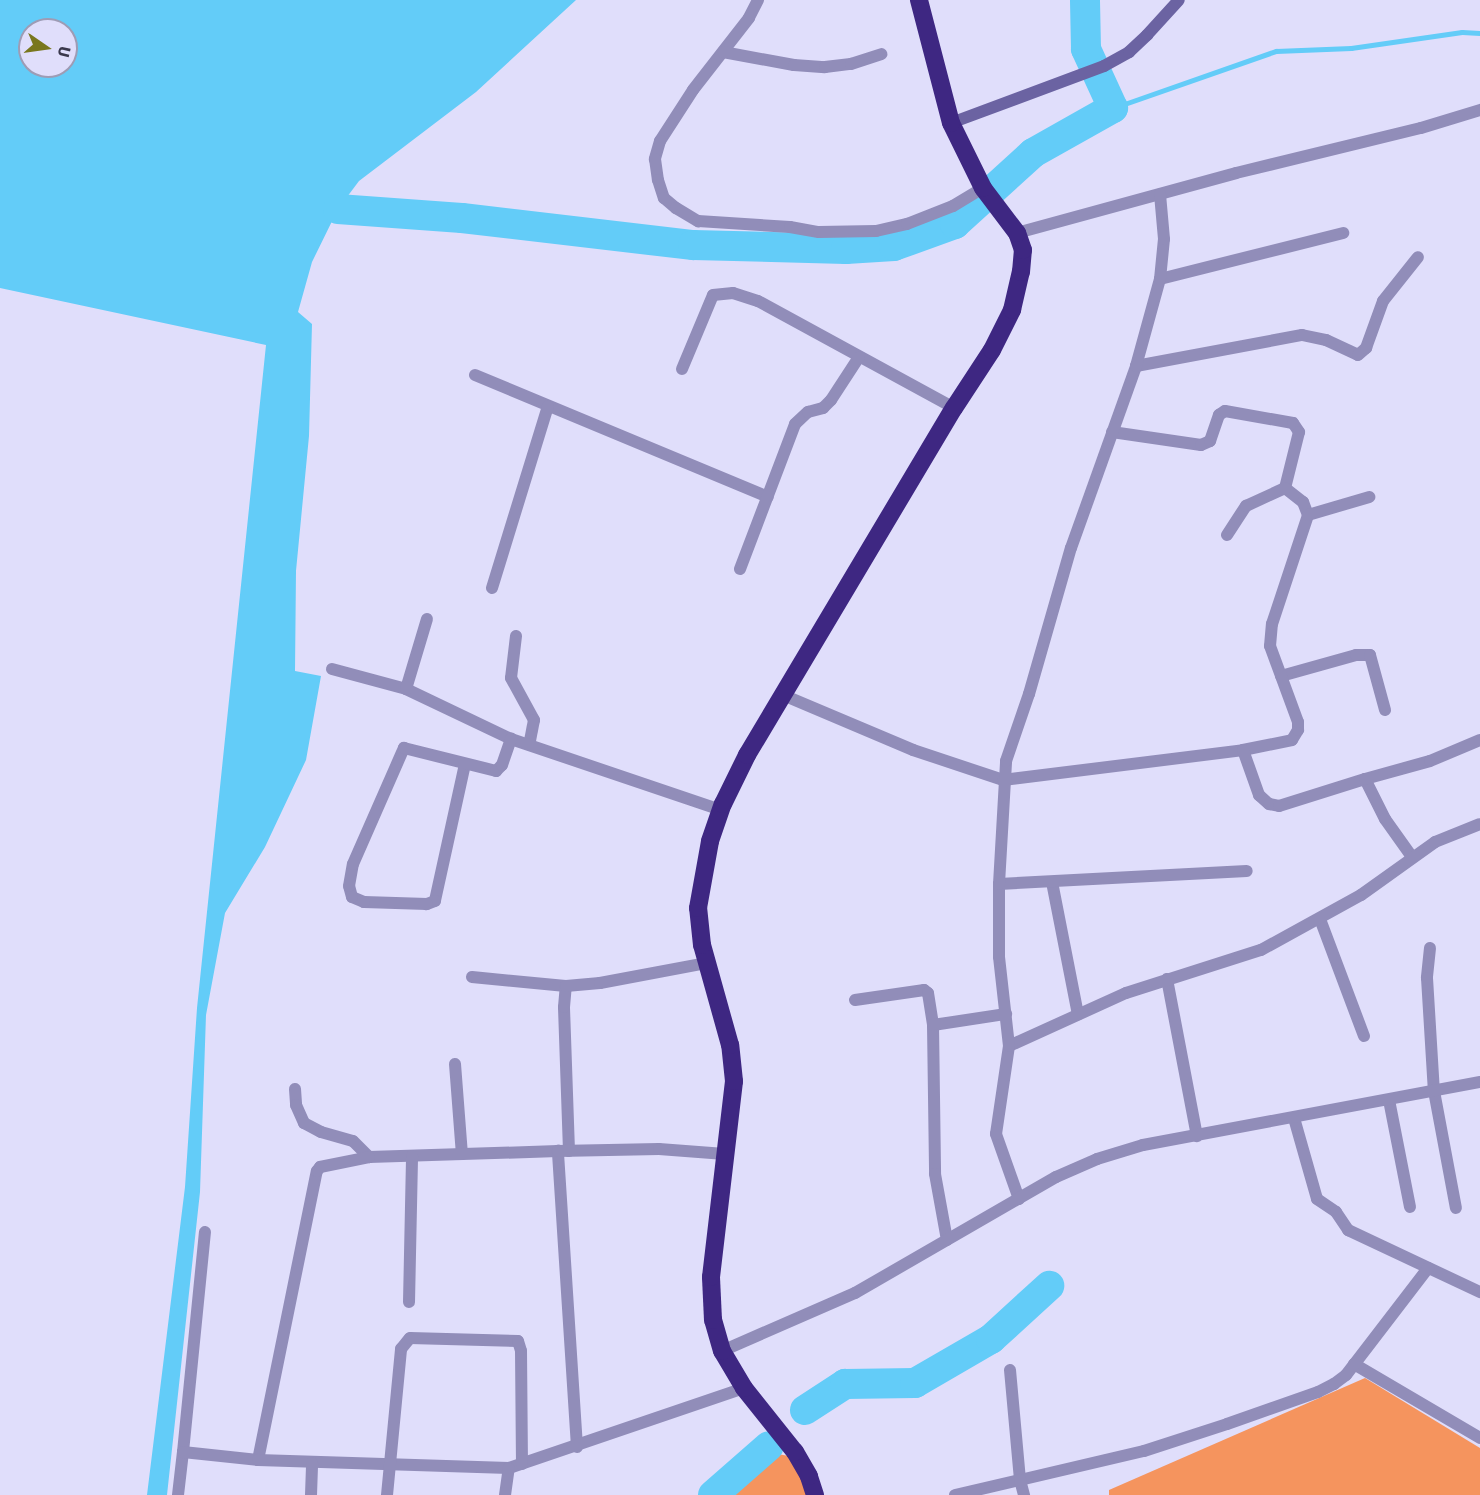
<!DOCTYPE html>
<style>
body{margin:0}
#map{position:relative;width:1480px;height:1495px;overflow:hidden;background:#e0defb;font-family:"Fira Sans",sans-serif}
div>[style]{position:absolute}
.green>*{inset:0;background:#f5945e}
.water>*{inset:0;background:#63ccf8}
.stream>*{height:5px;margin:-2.5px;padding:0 2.5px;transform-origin:2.5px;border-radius:2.5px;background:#63ccf8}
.river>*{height:30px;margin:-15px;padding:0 15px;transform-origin:15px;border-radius:15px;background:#63ccf8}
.street>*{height:12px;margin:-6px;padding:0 6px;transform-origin:6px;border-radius:6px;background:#918db9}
.secondary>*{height:12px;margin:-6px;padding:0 6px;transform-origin:6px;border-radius:6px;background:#6b63a2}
.highway>*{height:18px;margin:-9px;padding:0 9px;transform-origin:9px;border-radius:9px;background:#3e2782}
span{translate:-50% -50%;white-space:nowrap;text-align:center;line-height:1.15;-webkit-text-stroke:6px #e0defb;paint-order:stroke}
.north{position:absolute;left:18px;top:18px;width:60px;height:60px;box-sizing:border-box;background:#e0defb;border:2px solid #9e9cb5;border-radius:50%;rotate:103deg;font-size:16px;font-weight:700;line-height:24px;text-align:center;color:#3a384c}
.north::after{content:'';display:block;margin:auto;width:21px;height:27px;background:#79771e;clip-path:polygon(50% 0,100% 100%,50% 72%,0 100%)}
</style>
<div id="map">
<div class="green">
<i style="clip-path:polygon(1365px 1378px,1480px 1448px,1480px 1495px,1109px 1495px,1109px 1490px)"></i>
<i style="clip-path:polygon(767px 1452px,794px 1457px,812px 1495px,718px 1495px)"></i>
</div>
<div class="water">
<i style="clip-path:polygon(evenodd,0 0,576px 0,476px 92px,359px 181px,338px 209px,312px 262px,298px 312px,312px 324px,309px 436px,296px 571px,295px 671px,321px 676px,306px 760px,265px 847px,225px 913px,206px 1015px,200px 1192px,167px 1495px,147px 1495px,185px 1187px,197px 1008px,266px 345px,0 288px,0 0,30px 30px,66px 30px,66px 66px,30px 66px,30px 30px)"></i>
</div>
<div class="stream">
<i style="left:1113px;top:108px;width:173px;rotate:-19.3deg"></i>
<i style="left:1276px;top:51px;width:75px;rotate:-2.3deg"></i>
<i style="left:1351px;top:48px;width:112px;rotate:-8.2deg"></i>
<i style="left:1462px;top:32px;width:18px;rotate:3deg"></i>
</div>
<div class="river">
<i style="left:338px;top:209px;width:124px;rotate:4.2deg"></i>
<i style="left:462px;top:218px;width:233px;rotate:6.7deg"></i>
<i style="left:693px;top:245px;width:153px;rotate:1.5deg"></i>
<i style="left:846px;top:249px;width:48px;rotate:-3.6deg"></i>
<i style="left:894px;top:246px;width:65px;rotate:-19.8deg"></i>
<i style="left:955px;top:224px;width:105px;rotate:-42.3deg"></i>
<i style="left:1033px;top:153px;width:92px;rotate:-29.4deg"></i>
<i style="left:1113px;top:108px;width:65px;rotate:-114.6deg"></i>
<i style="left:1086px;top:49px;width:49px;rotate:-91.2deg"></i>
<i style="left:805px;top:1410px;width:48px;rotate:-33deg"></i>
<i style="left:845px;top:1384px;width:70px;rotate:-0.8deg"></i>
<i style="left:915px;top:1383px;width:88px;rotate:-30.1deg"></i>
<i style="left:991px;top:1339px;width:79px;rotate:-42.4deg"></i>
<i style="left:713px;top:1495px;width:74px;rotate:-41.2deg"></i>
</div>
<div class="street">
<i style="left:758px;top:0;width:20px;rotate:117deg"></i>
<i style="left:749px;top:18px;width:91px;rotate:127.9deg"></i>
<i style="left:693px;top:90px;width:61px;rotate:122.9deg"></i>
<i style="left:660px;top:141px;width:19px;rotate:106deg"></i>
<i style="left:655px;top:159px;width:21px;rotate:82deg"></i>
<i style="left:658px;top:180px;width:19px;rotate:72deg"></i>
<i style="left:664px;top:198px;width:16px;rotate:40deg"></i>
<i style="left:676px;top:208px;width:26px;rotate:31deg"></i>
<i style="left:698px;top:221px;width:92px;rotate:3.7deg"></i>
<i style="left:790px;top:227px;width:29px;rotate:10deg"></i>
<i style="left:819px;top:232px;width:57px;rotate:-1deg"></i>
<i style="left:876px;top:231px;width:32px;rotate:-13deg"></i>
<i style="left:907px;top:224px;width:49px;rotate:-21.4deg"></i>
<i style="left:953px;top:206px;width:35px;rotate:-31deg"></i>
<i style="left:723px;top:52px;width:72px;rotate:10.4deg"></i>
<i style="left:794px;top:65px;width:31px;rotate:4deg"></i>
<i style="left:825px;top:67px;width:26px;rotate:-7deg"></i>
<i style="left:851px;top:64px;width:32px;rotate:-18deg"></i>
<i style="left:1017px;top:233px;width:227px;rotate:-15.3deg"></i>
<i style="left:1236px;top:173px;width:190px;rotate:-13.7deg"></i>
<i style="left:1421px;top:128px;width:62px;rotate:-17deg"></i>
<i style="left:1160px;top:279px;width:189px;rotate:-14.1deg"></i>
<i style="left:1136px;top:366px;width:169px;rotate:-10.6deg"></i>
<i style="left:1302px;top:335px;width:25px;rotate:12deg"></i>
<i style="left:1326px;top:340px;width:35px;rotate:25deg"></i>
<i style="left:1358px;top:355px;width:11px;rotate:-41deg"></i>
<i style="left:1366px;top:348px;width:50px;rotate:-70.1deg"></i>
<i style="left:1383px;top:301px;width:56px;rotate:-51.5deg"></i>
<i style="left:682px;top:369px;width:80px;rotate:-67.3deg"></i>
<i style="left:713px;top:295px;width:20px;rotate:-6deg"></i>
<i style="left:733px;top:293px;width:26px;rotate:18deg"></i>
<i style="left:758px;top:301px;width:223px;rotate:28.6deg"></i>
<i style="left:475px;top:375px;width:317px;rotate:22.6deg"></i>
<i style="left:1112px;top:432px;width:90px;rotate:8.3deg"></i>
<i style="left:1201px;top:445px;width:10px;rotate:-24deg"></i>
<i style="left:1210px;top:441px;width:28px;rotate:-71deg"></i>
<i style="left:1219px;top:415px;width:7px;rotate:-34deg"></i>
<i style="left:1225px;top:411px;width:69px;rotate:10deg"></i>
<i style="left:1293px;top:423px;width:11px;rotate:56deg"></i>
<i style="left:1299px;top:432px;width:58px;rotate:104deg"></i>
<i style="left:1285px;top:488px;width:23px;rotate:38deg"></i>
<i style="left:1303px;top:502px;width:14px;rotate:69deg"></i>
<i style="left:1227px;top:535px;width:35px;rotate:-57deg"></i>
<i style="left:1246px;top:506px;width:43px;rotate:-24.8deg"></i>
<i style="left:740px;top:569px;width:155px;rotate:-69.2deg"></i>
<i style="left:795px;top:424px;width:18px;rotate:-43deg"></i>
<i style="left:808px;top:412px;width:16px;rotate:-15deg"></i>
<i style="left:823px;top:408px;width:11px;rotate:-45deg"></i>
<i style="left:831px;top:400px;width:51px;rotate:-56.9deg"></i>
<i style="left:492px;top:588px;width:190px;rotate:-72.9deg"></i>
<i style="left:516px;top:636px;width:42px;rotate:96.8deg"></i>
<i style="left:511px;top:678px;width:48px;rotate:61.3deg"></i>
<i style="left:534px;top:720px;width:25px;rotate:101deg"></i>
<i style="left:332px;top:669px;width:77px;rotate:15.1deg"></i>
<i style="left:406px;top:689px;width:116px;rotate:25.5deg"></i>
<i style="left:511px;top:739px;width:222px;rotate:18.7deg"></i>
<i style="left:1281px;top:676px;width:78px;rotate:-15.6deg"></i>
<i style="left:1356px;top:655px;width:14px"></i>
<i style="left:1370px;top:655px;width:57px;rotate:74.7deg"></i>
<i style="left:406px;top:689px;width:73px;rotate:-73.3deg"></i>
<i style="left:783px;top:695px;width:141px;rotate:22.9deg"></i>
<i style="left:913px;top:750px;width:95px;rotate:18.4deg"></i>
<i style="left:1003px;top:780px;width:242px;rotate:-7.1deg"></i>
<i style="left:1243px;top:750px;width:50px;rotate:-11.5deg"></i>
<i style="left:1292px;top:740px;width:12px;rotate:-59deg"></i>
<i style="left:1298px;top:730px;width:8px;rotate:-90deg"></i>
<i style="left:1298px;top:722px;width:81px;rotate:-110.2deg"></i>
<i style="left:1270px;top:646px;width:22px;rotate:-85deg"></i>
<i style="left:1272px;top:624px;width:115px;rotate:-71.7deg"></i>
<i style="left:1308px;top:515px;width:64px;rotate:-16.4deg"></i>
<i style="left:1243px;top:750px;width:48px;rotate:70.4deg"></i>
<i style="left:1259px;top:795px;width:13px;rotate:42deg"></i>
<i style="left:1269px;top:804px;width:10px;rotate:11deg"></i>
<i style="left:1279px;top:806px;width:90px;rotate:-17.4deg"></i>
<i style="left:1365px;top:779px;width:45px;rotate:63.4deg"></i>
<i style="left:1385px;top:819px;width:47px;rotate:54.6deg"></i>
<i style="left:465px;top:764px;width:140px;rotate:102.4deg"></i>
<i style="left:435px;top:901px;width:9px;rotate:159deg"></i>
<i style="left:427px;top:904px;width:63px;rotate:-178.2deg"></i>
<i style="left:364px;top:902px;width:13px;rotate:-157deg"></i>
<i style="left:352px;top:897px;width:11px;rotate:-105deg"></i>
<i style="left:349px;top:886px;width:22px;rotate:-80deg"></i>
<i style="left:353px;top:864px;width:127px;rotate:-66.3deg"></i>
<i style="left:404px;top:748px;width:95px;rotate:14deg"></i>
<i style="left:496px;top:771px;width:8px;rotate:-45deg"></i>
<i style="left:502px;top:765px;width:28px;rotate:-71deg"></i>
<i style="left:1365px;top:779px;width:67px;rotate:-15.5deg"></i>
<i style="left:1430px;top:761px;width:54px;rotate:-22.8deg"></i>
<i style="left:1052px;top:882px;width:135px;rotate:78.9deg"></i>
<i style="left:999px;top:884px;width:248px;rotate:-3deg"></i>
<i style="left:1320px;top:919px;width:125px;rotate:69.4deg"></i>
<i style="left:1430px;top:948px;width:30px;rotate:96deg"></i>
<i style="left:1427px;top:978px;width:113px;rotate:86.5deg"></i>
<i style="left:1434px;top:1091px;width:119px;rotate:79.4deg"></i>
<i style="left:472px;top:977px;width:94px;rotate:5.5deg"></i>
<i style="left:1167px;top:979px;width:160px;rotate:79.2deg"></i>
<i style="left:855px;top:1000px;width:70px;rotate:-8.2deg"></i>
<i style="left:924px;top:990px;width:5px;rotate:37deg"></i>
<i style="left:928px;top:993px;width:32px;rotate:81deg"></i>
<i style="left:933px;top:1025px;width:149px;rotate:89.2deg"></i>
<i style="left:935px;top:1174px;width:67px;rotate:79.7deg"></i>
<i style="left:933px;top:1025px;width:74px;rotate:-8.6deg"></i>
<i style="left:1009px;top:1046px;width:128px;rotate:-24.4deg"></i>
<i style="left:1126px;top:993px;width:142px;rotate:-17.7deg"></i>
<i style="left:1261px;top:950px;width:114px;rotate:-28.8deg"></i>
<i style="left:1361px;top:895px;width:91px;rotate:-35.6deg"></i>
<i style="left:1435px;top:842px;width:48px;rotate:-21.8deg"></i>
<i style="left:455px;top:1064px;width:90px;rotate:85.6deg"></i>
<i style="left:295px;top:1089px;width:16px;rotate:86deg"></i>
<i style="left:296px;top:1105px;width:20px;rotate:66deg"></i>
<i style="left:304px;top:1123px;width:19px;rotate:28deg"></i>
<i style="left:321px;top:1132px;width:33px;rotate:16deg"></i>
<i style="left:353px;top:1141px;width:23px;rotate:45deg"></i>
<i style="left:369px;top:1157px;width:189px;rotate:-1.8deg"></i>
<i style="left:1389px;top:1100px;width:109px;rotate:78.9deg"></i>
<i style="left:1294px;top:1118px;width:84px;rotate:74.1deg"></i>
<i style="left:1317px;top:1199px;width:23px;rotate:34deg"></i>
<i style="left:1336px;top:1212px;width:22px;rotate:56deg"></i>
<i style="left:1348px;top:1230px;width:146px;rotate:25.2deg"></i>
<i style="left:569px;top:1151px;width:144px;rotate:-92deg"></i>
<i style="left:564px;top:1007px;width:21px;rotate:-85deg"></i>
<i style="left:566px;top:986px;width:34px;rotate:-5deg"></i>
<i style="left:600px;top:983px;width:109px;rotate:-10.6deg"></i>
<i style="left:1019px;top:1199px;width:69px;rotate:-109.5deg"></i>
<i style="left:996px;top:1134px;width:89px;rotate:-81.6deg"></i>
<i style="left:1009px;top:1046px;width:90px;rotate:-96.4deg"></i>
<i style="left:999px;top:957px;width:73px;rotate:-90deg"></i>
<i style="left:999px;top:884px;width:123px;rotate:-86.7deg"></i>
<i style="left:1006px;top:761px;width:71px;rotate:-71.1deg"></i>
<i style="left:1029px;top:694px;width:152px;rotate:-74deg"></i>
<i style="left:1071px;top:548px;width:193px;rotate:-70.3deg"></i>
<i style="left:1136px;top:366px;width:90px;rotate:-74.6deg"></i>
<i style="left:1160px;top:279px;width:40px;rotate:-84.3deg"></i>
<i style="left:1164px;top:239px;width:45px;rotate:-95.1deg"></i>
<i style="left:409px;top:1302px;width:146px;rotate:-88.8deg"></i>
<i style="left:722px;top:1351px;width:145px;rotate:-23.6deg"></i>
<i style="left:855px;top:1293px;width:232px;rotate:-30deg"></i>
<i style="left:1056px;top:1177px;width:45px;rotate:-23.7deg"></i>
<i style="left:1097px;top:1159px;width:48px;rotate:-16.9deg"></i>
<i style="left:1143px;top:1145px;width:343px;rotate:-10.6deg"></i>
<i style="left:1354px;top:1364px;width:146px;rotate:30.4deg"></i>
<i style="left:1010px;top:1370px;width:110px;rotate:84.8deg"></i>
<i style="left:1020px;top:1480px;width:127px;rotate:-13.2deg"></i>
<i style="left:1144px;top:1451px;width:87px;rotate:-18deg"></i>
<i style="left:1227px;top:1424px;width:96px;rotate:-19.4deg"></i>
<i style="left:1318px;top:1392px;width:18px;rotate:-27deg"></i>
<i style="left:1334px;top:1384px;width:15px;rotate:-37deg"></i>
<i style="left:1346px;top:1375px;width:135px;rotate:-52.5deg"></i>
<i style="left:577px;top:1447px;width:297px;rotate:-93.7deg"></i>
<i style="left:558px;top:1151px;width:101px;rotate:-1.1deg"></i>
<i style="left:659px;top:1149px;width:66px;rotate:4.3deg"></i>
<i style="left:183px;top:1452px;width:221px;rotate:-84.3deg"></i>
<i style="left:258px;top:1460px;width:295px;rotate:-78.5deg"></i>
<i style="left:317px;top:1171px;width:5px;rotate:-53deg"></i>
<i style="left:320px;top:1167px;width:50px;rotate:-11.5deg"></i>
<i style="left:178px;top:1495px;width:43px;rotate:-83.4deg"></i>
<i style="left:183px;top:1452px;width:75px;rotate:6.1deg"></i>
<i style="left:258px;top:1460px;width:251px;rotate:1.8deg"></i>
<i style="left:509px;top:1468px;width:248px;rotate:-18.8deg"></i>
<i style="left:311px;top:1495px;width:32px;rotate:-88deg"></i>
<i style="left:387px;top:1495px;width:147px;rotate:-84.5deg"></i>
<i style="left:401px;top:1349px;width:14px;rotate:-51deg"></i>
<i style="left:410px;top:1338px;width:108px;rotate:1.6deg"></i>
<i style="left:518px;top:1341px;width:10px;rotate:73deg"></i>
<i style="left:521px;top:1351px;width:113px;rotate:89.5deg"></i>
<i style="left:505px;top:1495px;width:27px;rotate:-82deg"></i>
<i style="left:955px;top:1495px;width:67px;rotate:-13deg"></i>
<i style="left:1020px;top:1480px;width:16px;rotate:75deg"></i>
</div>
<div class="secondary">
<i style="left:951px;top:123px;width:163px;rotate:-20.4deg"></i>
<i style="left:1104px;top:66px;width:29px;rotate:-29deg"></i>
<i style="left:1129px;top:52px;width:25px;rotate:-43deg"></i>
<i style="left:1147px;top:35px;width:47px;rotate:-47.6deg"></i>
</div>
<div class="highway">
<i style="left:815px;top:1495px;width:20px;rotate:-108deg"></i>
<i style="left:809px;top:1476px;width:28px;rotate:-120deg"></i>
<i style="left:795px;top:1452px;width:82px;rotate:-128.6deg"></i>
<i style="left:744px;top:1388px;width:43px;rotate:-120.7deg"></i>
<i style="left:722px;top:1351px;width:32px;rotate:-106deg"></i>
<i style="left:713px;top:1320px;width:43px;rotate:-92.7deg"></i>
<i style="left:711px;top:1277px;width:197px;rotate:-83.3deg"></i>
<i style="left:734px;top:1081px;width:36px;rotate:-96deg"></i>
<i style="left:730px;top:1045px;width:104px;rotate:-105.6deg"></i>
<i style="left:702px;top:945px;width:37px;rotate:-96deg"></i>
<i style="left:698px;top:908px;width:68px;rotate:-79.8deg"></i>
<i style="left:710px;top:841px;width:39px;rotate:-71deg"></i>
<i style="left:723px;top:804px;width:55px;rotate:-63.9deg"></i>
<i style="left:747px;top:755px;width:404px;rotate:-59.2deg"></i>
<i style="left:954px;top:408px;width:69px;rotate:-56.8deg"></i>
<i style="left:992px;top:350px;width:45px;rotate:-63.4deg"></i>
<i style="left:1012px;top:310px;width:39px;rotate:-77deg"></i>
<i style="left:1021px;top:272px;width:22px;rotate:-85deg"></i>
<i style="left:1023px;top:250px;width:18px;rotate:-109deg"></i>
<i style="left:1017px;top:233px;width:56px;rotate:-127.1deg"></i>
<i style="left:983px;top:188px;width:72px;rotate:-116.2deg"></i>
<i style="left:951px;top:123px;width:127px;rotate:-104.6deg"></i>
</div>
<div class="north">U</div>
</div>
